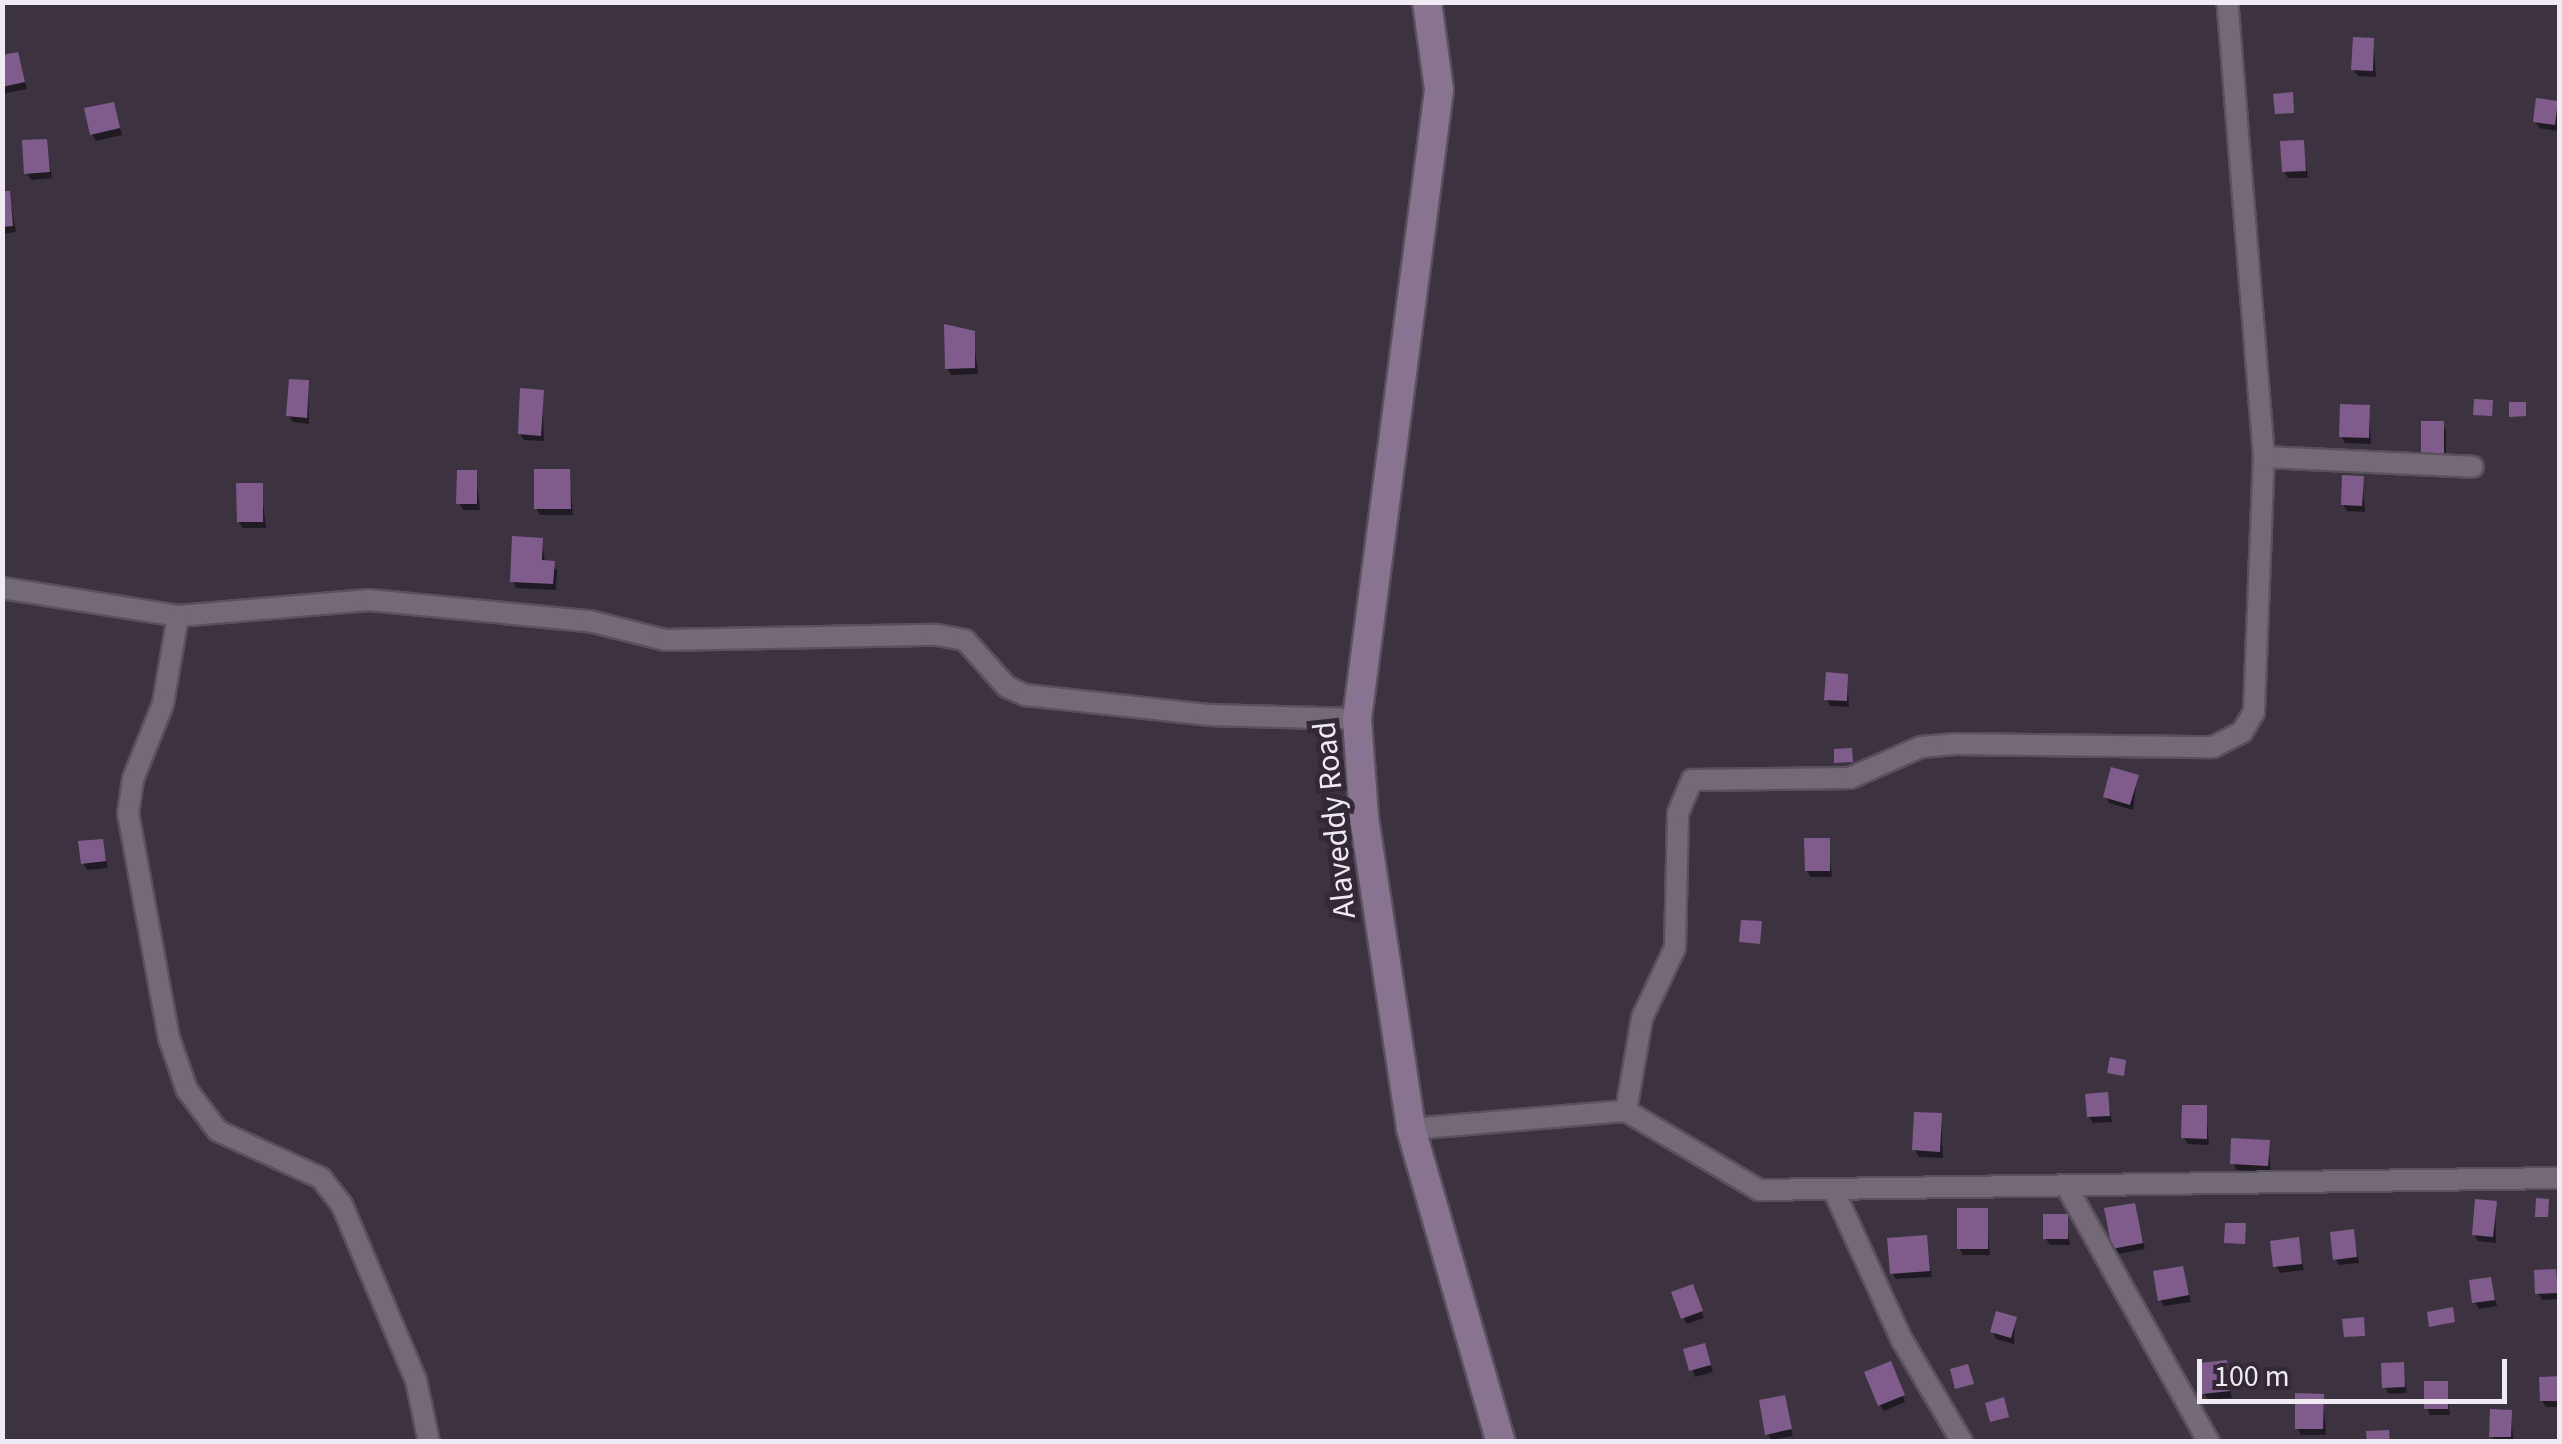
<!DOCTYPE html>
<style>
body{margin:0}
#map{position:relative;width:2562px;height:1444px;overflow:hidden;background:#3d3340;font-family:"Source Sans 3",sans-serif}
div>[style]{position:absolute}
.shadow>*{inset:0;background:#0007}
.building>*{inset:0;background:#7f5c8c}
.roads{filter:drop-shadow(2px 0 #59515c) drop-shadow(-2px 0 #59515c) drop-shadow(0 2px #59515c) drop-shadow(0 -2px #59515c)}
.street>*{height:20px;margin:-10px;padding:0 10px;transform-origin:10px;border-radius:10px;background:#736977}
.secondary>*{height:28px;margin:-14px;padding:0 14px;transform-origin:14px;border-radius:14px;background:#887390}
span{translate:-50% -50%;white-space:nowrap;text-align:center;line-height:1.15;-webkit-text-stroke:10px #332936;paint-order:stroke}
.street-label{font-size:32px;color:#f0eaf2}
.frame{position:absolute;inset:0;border:5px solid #f0eaf2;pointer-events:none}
.scale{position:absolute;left:2197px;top:1359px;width:310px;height:45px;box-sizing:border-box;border:5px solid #f0eaf2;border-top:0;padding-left:12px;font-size:30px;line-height:35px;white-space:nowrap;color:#f0eaf2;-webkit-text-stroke:8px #332936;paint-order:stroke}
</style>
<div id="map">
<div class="shadow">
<i style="clip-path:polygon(2373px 40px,2376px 77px,2358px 76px,2354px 70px)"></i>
<i style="clip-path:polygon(17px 55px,27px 89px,2px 94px,2px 58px)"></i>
<i style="clip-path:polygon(113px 104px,122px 135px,96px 141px,92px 134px)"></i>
<i style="clip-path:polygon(2557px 104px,2558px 131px,2539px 128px,2535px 121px)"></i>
<i style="clip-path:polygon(46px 141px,52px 178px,31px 180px,27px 173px)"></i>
<i style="clip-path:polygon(2303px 142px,2308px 178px,2288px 178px,2284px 172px)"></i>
<i style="clip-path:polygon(9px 193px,16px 232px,2px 234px,2px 194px)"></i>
<i style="clip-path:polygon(973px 333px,978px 374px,951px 375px,947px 368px)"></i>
<i style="clip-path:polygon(308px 382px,309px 424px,293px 422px,289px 416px)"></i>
<i style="clip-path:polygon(542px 392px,544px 441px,524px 440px,520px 434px)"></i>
<i style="clip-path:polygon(2369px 408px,2371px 444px,2345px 443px,2341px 436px)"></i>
<i style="clip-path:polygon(2442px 423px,2446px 430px,2446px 462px,2424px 456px)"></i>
<i style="clip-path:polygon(569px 471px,573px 515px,540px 515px,536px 508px)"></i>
<i style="clip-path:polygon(476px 472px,480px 510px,463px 510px,459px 503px)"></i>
<i style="clip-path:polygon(2362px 478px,2365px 512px,2347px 511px,2343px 505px)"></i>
<i style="clip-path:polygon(261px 485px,266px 528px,243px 528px,239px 522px)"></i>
<i style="clip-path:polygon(542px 540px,545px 563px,557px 570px,556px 590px,516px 588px,513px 582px)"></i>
<i style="clip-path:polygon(1847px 676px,1849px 707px,1830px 706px,1827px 699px)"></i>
<i style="clip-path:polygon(2137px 777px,2133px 810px,2109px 803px,2106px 796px)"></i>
<i style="clip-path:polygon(1828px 840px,1832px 877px,1811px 877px,1807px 871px)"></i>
<i style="clip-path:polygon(102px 841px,108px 868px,87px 870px,83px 863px)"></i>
<i style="clip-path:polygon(2107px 1095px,2112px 1122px,2093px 1123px,2089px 1117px)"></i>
<i style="clip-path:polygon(2206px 1108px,2209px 1145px,2188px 1144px,2184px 1138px)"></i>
<i style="clip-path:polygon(1941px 1116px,1943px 1158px,1919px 1157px,1915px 1150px)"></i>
<i style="clip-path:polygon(2268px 1142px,2271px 1172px,2237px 1170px,2233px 1163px)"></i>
<i style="clip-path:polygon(2495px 1204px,2496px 1243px,2478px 1241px,2474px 1234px)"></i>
<i style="clip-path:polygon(2134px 1205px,2145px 1249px,2118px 1254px,2114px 1248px)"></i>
<i style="clip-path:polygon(1986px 1211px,1990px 1255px,1963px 1255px,1959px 1248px)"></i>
<i style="clip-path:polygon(2066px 1216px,2070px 1245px,2050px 1245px,2046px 1239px)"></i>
<i style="clip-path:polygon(2353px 1232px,2359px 1263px,2339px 1265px,2335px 1259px)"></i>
<i style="clip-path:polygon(1926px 1237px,1932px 1277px,1896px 1279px,1892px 1273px)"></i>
<i style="clip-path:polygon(2298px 1240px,2304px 1270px,2280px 1273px,2276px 1266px)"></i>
<i style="clip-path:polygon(2182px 1268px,2191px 1302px,2164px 1306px,2160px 1300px)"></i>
<i style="clip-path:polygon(2554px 1271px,2560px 1299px,2542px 1300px,2538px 1293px)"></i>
<i style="clip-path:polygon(2490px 1279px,2497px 1306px,2479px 1309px,2475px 1303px)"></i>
<i style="clip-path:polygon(1696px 1294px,1704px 1318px,1687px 1324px,1683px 1318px)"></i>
<i style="clip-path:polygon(2015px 1319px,2014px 1344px,1996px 1339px,1993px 1332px)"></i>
<i style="clip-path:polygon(1686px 1350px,1707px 1352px,1713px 1372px,1695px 1377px)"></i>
<i style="clip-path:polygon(2225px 1363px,2232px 1398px,2208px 1400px,2204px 1393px)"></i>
<i style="clip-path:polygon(2403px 1364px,2407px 1393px,2389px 1394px,2385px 1387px)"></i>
<i style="clip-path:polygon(1891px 1368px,1905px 1402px,1884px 1411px,1880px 1405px)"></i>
<i style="clip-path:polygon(2560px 1379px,2560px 1407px,2546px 1407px,2542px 1401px)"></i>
<i style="clip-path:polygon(2446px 1384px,2450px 1415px,2430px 1415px,2427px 1408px)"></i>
<i style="clip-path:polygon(2323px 1397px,2326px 1435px,2301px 1435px,2297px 1428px)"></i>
<i style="clip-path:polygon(1783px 1398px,1793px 1436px,1771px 1440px,1768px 1434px)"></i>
<i style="clip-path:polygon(2510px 1412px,2514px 1442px,2495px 1442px,2492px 1436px)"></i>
</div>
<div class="building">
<i style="clip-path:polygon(2353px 37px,2374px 38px,2373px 71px,2351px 70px)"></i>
<i style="clip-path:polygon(18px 52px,25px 82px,2px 87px,2px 55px)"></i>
<i style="clip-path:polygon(2293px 92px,2294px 113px,2275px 114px,2273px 94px)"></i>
<i style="clip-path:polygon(2536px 98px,2558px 101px,2555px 125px,2533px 122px)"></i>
<i style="clip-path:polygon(114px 102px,120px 128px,90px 135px,84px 108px)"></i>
<i style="clip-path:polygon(47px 139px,50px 172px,24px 174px,22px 140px)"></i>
<i style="clip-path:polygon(2304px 140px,2306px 171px,2282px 172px,2280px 141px)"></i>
<i style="clip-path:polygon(2px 191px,10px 191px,13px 226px,2px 227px)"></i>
<i style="clip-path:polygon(944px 324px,975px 331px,975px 368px,945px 369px)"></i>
<i style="clip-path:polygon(289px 379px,309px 380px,307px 418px,286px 416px)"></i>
<i style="clip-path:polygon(520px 388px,544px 390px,541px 436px,518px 434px)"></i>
<i style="clip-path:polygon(2474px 399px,2493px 400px,2492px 416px,2473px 415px)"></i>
<i style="clip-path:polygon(2509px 402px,2526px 402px,2526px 416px,2509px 417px)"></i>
<i style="clip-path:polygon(2340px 404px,2370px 405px,2369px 438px,2339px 437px)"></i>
<i style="clip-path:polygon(2421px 421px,2444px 421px,2444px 456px,2421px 456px)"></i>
<i style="clip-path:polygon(534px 469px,570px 469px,571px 509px,534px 509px)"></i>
<i style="clip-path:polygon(457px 470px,477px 470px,477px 504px,456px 504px)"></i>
<i style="clip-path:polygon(2342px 475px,2364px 476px,2362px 506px,2341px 505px)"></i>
<i style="clip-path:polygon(236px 483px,263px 483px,263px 522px,237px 522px)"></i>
<i style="clip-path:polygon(512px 536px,543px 538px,542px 560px,555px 561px,553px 584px,510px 582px)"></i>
<i style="clip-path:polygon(1826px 672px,1848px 674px,1847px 701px,1824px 700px)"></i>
<i style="clip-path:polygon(1852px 748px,1853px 762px,1834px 763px,1834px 749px)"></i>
<i style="clip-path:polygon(2111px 767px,2139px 775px,2130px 805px,2103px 797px)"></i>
<i style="clip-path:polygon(1804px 838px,1830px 838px,1830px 871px,1805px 871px)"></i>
<i style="clip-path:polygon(103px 839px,106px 861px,81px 864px,78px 841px)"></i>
<i style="clip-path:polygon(1741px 920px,1762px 921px,1760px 944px,1739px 942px)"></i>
<i style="clip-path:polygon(2110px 1057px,2126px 1060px,2124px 1076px,2107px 1073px)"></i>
<i style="clip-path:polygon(2108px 1092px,2110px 1116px,2087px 1117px,2085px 1094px)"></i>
<i style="clip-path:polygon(2182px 1105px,2207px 1105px,2207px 1139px,2181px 1138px)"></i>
<i style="clip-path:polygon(1914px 1112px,1942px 1113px,1940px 1152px,1912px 1150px)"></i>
<i style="clip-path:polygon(2231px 1138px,2270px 1140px,2268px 1166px,2230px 1164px)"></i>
<i style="clip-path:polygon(2536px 1198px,2549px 1199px,2548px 1217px,2535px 1217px)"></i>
<i style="clip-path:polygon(2475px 1199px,2497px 1201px,2493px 1237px,2472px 1235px)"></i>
<i style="clip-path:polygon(2135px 1203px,2143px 1243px,2112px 1249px,2104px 1208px)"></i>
<i style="clip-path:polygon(1957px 1208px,1988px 1208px,1988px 1249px,1957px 1249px)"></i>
<i style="clip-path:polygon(2043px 1214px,2068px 1214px,2068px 1239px,2043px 1239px)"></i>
<i style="clip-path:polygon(2225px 1223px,2246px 1223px,2245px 1244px,2224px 1243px)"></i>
<i style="clip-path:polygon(2354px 1229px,2357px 1257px,2333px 1260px,2330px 1232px)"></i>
<i style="clip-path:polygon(1927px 1235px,1930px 1271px,1890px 1274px,1887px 1238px)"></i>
<i style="clip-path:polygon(2299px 1237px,2302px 1264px,2273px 1267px,2270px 1241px)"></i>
<i style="clip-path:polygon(2183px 1266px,2189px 1295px,2158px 1301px,2153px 1271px)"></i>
<i style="clip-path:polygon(2556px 1269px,2558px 1293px,2535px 1294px,2534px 1270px)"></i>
<i style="clip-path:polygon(2491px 1277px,2495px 1300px,2472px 1303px,2469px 1280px)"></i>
<i style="clip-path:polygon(1693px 1284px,1703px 1311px,1681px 1319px,1671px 1292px)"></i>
<i style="clip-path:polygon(2453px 1307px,2455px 1322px,2429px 1327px,2427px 1312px)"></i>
<i style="clip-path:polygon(1996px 1311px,2017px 1317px,2011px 1338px,1990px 1332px)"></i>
<i style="clip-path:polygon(2364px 1317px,2365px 1336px,2344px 1337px,2342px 1319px)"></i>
<i style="clip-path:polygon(1705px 1343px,1711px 1365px,1689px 1371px,1683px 1349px)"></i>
<i style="clip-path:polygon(2227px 1360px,2230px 1391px,2202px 1394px,2199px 1363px)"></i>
<i style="clip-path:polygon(1891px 1361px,1905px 1395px,1878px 1406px,1864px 1372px)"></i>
<i style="clip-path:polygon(2404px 1362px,2405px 1387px,2382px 1388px,2381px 1363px)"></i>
<i style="clip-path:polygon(1968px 1364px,1974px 1384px,1955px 1389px,1950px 1369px)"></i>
<i style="clip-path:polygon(2560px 1376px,2560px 1401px,2540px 1401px,2539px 1377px)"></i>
<i style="clip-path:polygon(2424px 1381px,2448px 1381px,2448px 1409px,2424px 1409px)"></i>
<i style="clip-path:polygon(2295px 1393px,2324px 1394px,2323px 1429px,2295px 1429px)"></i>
<i style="clip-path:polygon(1785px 1395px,1792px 1429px,1765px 1435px,1759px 1400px)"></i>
<i style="clip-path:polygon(2004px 1397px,2009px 1417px,1990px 1422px,1985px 1403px)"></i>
<i style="clip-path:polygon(2490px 1409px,2512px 1410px,2511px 1437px,2489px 1437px)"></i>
<i style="clip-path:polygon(2389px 1430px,2390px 1442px,2367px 1442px,2366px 1431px)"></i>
</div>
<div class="roads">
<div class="street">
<i style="left:2264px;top:457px;width:209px;rotate:2.7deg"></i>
<i style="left:2px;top:588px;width:178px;rotate:9deg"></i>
<i style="left:178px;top:616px;width:192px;rotate:-4.8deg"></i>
<i style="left:369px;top:600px;width:221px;rotate:5.5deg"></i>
<i style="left:589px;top:621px;width:78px;rotate:14deg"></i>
<i style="left:665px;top:640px;width:272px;rotate:-1.1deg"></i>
<i style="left:937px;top:635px;width:28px;rotate:10deg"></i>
<i style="left:965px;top:640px;width:63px;rotate:48.2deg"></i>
<i style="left:1007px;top:687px;width:20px;rotate:24deg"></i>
<i style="left:1025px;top:695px;width:184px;rotate:6.2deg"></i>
<i style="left:1208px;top:715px;width:149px;rotate:1.5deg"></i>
<i style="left:178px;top:616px;width:89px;rotate:99.7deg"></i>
<i style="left:163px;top:704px;width:81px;rotate:111.8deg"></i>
<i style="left:133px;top:779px;width:34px;rotate:98deg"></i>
<i style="left:128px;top:813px;width:229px;rotate:79.7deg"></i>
<i style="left:169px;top:1038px;width:55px;rotate:70.9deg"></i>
<i style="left:187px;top:1090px;width:51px;rotate:52.9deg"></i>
<i style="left:218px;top:1131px;width:113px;rotate:24.5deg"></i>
<i style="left:321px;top:1178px;width:34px;rotate:52deg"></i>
<i style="left:342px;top:1205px;width:190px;rotate:67.1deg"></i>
<i style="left:416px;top:1380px;width:63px;rotate:78.2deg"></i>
<i style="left:1626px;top:1111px;width:94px;rotate:-80.2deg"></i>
<i style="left:1642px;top:1018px;width:77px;rotate:-64.8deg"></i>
<i style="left:1675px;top:948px;width:135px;rotate:-88.7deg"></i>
<i style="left:1678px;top:813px;width:36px;rotate:-67deg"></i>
<i style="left:1692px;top:780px;width:158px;rotate:-0.7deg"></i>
<i style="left:1850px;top:778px;width:77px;rotate:-23.6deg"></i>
<i style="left:1921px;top:747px;width:32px;rotate:-5deg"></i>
<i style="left:1953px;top:744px;width:260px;rotate:0.7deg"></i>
<i style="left:2213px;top:747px;width:33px;rotate:-27deg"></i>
<i style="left:2242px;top:732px;width:23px;rotate:-59deg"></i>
<i style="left:2254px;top:712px;width:255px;rotate:-87.8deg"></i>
<i style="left:2264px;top:457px;width:457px;rotate:-94.6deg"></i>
<i style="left:1411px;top:1129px;width:216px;rotate:-4.8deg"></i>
<i style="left:1626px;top:1111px;width:155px;rotate:30.7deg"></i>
<i style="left:1759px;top:1190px;width:801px;rotate:-0.86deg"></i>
<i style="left:2068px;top:1189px;width:290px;rotate:60.9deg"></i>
<i style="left:1834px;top:1191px;width:164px;rotate:65.5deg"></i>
<i style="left:1902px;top:1340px;width:118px;rotate:59.5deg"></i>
</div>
<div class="secondary">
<i style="left:1427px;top:2px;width:89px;rotate:82.2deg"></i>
<i style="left:1439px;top:90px;width:634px;rotate:97.43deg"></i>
<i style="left:1357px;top:719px;width:98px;rotate:85.9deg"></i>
<i style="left:1364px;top:817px;width:316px;rotate:81.4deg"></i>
<i style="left:1411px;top:1129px;width:326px;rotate:74deg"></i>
</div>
</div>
<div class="street-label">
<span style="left:1335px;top:820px;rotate:-96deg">Alaveddy Road</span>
</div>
<div class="frame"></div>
<div class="scale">100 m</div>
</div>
